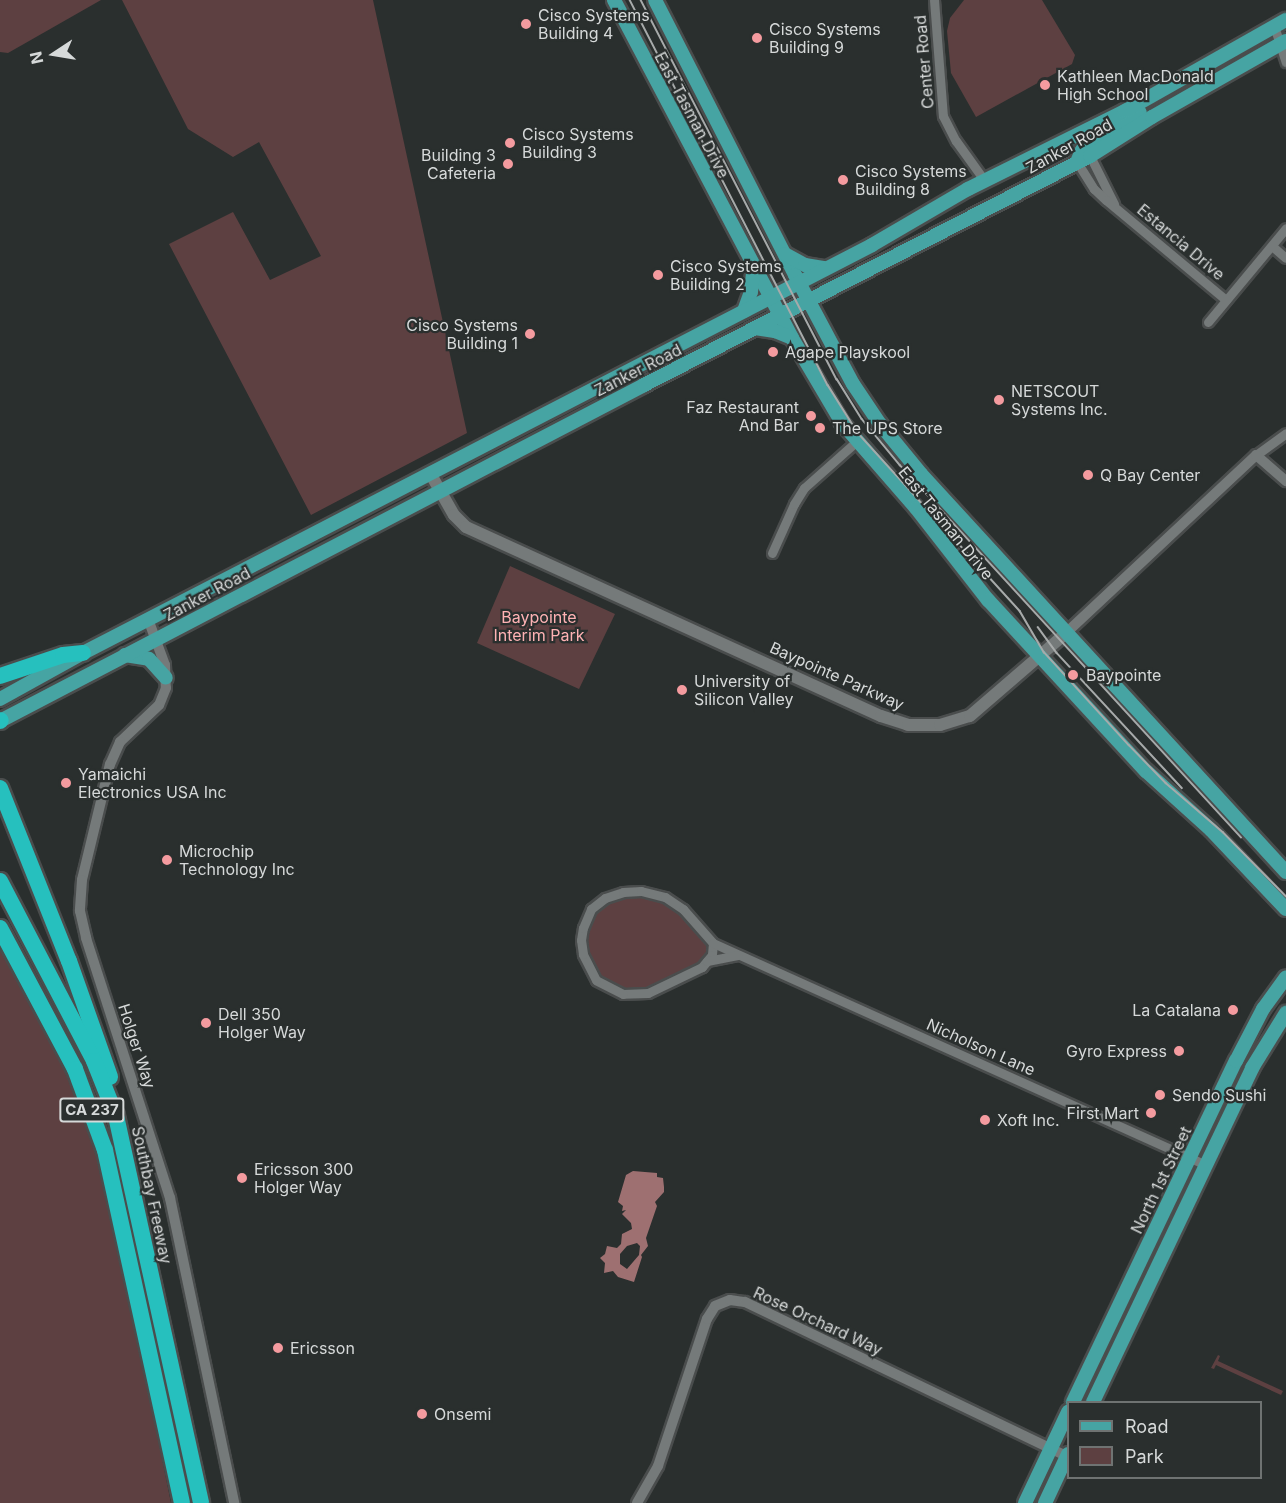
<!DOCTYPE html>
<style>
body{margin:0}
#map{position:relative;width:1286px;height:1503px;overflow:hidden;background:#2a2f2e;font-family:Inter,sans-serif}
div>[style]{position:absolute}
.green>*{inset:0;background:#5d4041}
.water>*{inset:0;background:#9e7071}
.roads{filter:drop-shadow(2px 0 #4a4d4d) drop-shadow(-2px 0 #4a4d4d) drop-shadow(0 2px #4a4d4d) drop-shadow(0 -2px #4a4d4d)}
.minor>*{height:9px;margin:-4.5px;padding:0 4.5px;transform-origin:4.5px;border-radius:4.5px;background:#757a7a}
.tertiary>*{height:10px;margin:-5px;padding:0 5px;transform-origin:5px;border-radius:5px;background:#757a7a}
.secondary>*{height:12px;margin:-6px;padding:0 6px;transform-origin:6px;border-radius:6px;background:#757a7a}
.primary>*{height:14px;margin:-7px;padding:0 7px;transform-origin:7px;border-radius:7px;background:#46a4a3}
.motorway>*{height:16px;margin:-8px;padding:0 8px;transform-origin:8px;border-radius:8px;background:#26c0be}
.tram>*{height:1.5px;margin:-0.75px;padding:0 0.75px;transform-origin:0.75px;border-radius:0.75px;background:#a7aaaa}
.dots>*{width:16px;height:16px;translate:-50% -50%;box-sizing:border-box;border:3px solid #2a2f2e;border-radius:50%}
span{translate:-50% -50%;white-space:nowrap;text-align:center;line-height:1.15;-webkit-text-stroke:4.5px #2a2f2e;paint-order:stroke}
.shield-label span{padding:2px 4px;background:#2a2f2e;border:2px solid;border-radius:4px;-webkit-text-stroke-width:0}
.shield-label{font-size:15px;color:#d6d9d9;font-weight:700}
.poi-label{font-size:16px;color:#d6d9d9}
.left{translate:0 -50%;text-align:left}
.right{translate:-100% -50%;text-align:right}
.street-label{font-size:16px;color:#d6d9d9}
.park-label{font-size:16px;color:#feb2b4}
.legend{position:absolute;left:1067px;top:1401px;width:195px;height:78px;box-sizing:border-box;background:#2a2f2e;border:2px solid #6f7372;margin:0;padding:8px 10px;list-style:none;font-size:18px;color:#d6d9d9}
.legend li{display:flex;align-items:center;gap:12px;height:30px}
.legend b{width:30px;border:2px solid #6f7372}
.north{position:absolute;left:24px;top:24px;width:60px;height:60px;-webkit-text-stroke:4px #2a2f2e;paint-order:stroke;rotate:258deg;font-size:16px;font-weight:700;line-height:24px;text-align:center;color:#d6d9d9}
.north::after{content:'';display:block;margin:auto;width:21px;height:27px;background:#d6d9d9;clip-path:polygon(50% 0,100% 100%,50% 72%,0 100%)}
</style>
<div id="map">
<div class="green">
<i style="clip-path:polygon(0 0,101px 0,8px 53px,0 52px)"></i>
<i style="clip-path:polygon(122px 0,373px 0,467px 433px,311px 515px,169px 244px,233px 212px,270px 280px,321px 256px,259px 142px,233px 157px,188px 129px)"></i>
<i style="clip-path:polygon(964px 0,1042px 0,1075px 55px,1072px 64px,976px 117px,951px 73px,947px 31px,950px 18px)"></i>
<i style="clip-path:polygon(510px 566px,615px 614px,579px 689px,477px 643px)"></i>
<i style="clip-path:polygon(641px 893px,664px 899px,680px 911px,711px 944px,710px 954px,698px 965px,647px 990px,624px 991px,598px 978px,590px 967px,584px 940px,586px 928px,594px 910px,613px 897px)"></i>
<i style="clip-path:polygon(0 935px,92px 1111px,171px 1503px,0 1503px)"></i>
<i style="clip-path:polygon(1218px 1355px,1220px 1356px,1218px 1361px,1283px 1391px,1281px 1395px,1216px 1365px,1214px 1369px,1211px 1368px)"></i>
</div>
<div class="water">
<i style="clip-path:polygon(evenodd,633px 1171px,657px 1173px,657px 1177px,663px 1178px,664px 1187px,664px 1192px,655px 1202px,657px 1206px,646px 1238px,648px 1246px,641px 1255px,642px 1257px,634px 1282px,618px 1277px,613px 1271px,604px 1273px,605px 1263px,600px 1258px,605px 1254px,607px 1246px,617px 1248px,621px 1244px,622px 1234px,632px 1229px,631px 1223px,622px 1214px,626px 1210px,622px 1211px,623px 1206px,618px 1202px,626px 1175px,633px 1171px,637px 1243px,640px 1246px,639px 1255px,627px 1269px,620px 1264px,620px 1254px,627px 1246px,637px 1243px)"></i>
</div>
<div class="roads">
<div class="minor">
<i style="left:934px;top:0;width:116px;rotate:85.6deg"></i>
<i style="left:943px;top:116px;width:28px;rotate:63deg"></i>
<i style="left:956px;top:141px;width:48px;rotate:54.3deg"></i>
<i style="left:1274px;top:26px;width:38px;rotate:72deg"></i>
<i style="left:1090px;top:156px;width:54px;rotate:63.4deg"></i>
<i style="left:1077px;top:162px;width:32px;rotate:58deg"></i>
<i style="left:1094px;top:189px;width:16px;rotate:43deg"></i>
<i style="left:1106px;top:200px;width:156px;rotate:39.8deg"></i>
<i style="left:1272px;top:246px;width:18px;rotate:41deg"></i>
<i style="left:1208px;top:322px;width:122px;rotate:-50.3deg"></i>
<i style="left:1256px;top:455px;width:37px;rotate:-36deg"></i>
<i style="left:772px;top:553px;width:54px;rotate:-65.8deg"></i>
<i style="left:794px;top:504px;width:19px;rotate:-58deg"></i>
<i style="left:804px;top:488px;width:71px;rotate:-41.6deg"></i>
<i style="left:713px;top:943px;width:12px;rotate:95deg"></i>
<i style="left:712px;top:955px;width:16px;rotate:130deg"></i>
<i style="left:702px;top:967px;width:60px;rotate:154.3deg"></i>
<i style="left:648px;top:993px;width:25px;rotate:178deg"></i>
<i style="left:623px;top:994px;width:30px;rotate:-153deg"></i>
<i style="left:596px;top:980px;width:29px;rotate:-117deg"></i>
<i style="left:583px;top:954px;width:14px;rotate:-98deg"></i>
<i style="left:581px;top:940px;width:12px;rotate:-81deg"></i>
<i style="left:583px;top:928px;width:21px;rotate:-67deg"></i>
<i style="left:591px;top:909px;width:18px;rotate:-38deg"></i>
<i style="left:605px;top:898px;width:19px;rotate:-18deg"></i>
<i style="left:623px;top:892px;width:18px;rotate:-3deg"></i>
<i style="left:641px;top:891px;width:25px;rotate:14deg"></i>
<i style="left:665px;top:897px;width:22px;rotate:34deg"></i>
<i style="left:683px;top:909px;width:45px;rotate:48.6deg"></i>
<i style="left:713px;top:943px;width:541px;rotate:24.24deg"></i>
<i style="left:707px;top:961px;width:31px;rotate:-11deg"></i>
</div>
<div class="tertiary">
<i style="left:148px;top:619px;width:49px;rotate:69.7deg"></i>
<i style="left:165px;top:665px;width:23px;rotate:88deg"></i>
<i style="left:166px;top:688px;width:18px;rotate:112deg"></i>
<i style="left:159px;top:705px;width:54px;rotate:136.5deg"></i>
<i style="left:120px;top:742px;width:24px;rotate:114deg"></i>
<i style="left:110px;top:764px;width:119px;rotate:103.6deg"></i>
<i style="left:82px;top:880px;width:31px;rotate:94deg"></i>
<i style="left:80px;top:911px;width:28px;rotate:77deg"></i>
<i style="left:86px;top:938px;width:273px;rotate:72.1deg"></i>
<i style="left:170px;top:1198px;width:312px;rotate:78.1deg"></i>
<i style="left:1066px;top:633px;width:260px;rotate:-43.1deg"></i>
<i style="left:1256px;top:455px;width:40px;rotate:41deg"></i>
<i style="left:637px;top:1503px;width:43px;rotate:-60.4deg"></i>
<i style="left:658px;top:1466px;width:155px;rotate:-71.6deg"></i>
<i style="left:707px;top:1319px;width:15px;rotate:-58deg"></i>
<i style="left:715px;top:1306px;width:16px;rotate:-22deg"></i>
<i style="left:730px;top:1300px;width:15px;rotate:8deg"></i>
<i style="left:745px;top:1302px;width:357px;rotate:25.6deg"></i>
</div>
<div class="secondary">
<i style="left:430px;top:473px;width:48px;rotate:60.3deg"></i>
<i style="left:454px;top:515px;width:17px;rotate:45deg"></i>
<i style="left:466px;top:527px;width:456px;rotate:24.5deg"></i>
<i style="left:881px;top:716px;width:28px;rotate:18deg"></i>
<i style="left:908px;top:725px;width:32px"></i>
<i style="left:940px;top:725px;width:31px;rotate:-17deg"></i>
<i style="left:970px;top:716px;width:127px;rotate:-40.8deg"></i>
</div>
<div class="primary">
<i style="left:614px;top:0;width:382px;rotate:62.2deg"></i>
<i style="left:792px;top:338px;width:99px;rotate:59.5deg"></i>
<i style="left:842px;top:423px;width:113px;rotate:49deg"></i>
<i style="left:916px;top:508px;width:117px;rotate:52deg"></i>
<i style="left:988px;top:600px;width:233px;rotate:47.3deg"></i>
<i style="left:1146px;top:771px;width:88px;rotate:42.2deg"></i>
<i style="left:1211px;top:830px;width:109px;rotate:46.5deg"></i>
<i style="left:655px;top:0;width:309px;rotate:63deg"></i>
<i style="left:795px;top:275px;width:123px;rotate:62deg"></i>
<i style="left:853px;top:384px;width:48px;rotate:56deg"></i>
<i style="left:880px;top:424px;width:65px;rotate:50.6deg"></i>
<i style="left:921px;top:474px;width:540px;rotate:47.48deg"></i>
<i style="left:1077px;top:162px;width:13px;rotate:-67deg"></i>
<i style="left:1082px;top:150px;width:69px;rotate:-33.2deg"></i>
<i style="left:785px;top:254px;width:23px;rotate:29deg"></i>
<i style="left:805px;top:265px;width:20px;rotate:9deg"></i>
<i style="left:744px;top:311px;width:20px;rotate:-70deg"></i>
<i style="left:751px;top:292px;width:27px;rotate:-84deg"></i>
<i style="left:755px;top:328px;width:20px;rotate:9deg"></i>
<i style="left:775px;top:331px;width:18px;rotate:22deg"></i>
<i style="left:125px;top:655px;width:24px;rotate:9deg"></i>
<i style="left:149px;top:659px;width:25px;rotate:48deg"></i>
<i style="left:0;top:699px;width:95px;rotate:-29deg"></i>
<i style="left:83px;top:653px;width:888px;rotate:-27.34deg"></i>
<i style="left:872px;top:245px;width:111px;rotate:-30.3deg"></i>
<i style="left:968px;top:189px;width:175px;rotate:-26.4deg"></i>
<i style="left:1125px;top:111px;width:185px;rotate:-29.5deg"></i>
<i style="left:0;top:721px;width:726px;rotate:-27.55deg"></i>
<i style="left:644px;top:385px;width:501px;rotate:-27.18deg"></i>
<i style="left:1090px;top:156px;width:73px;rotate:-32.2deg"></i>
<i style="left:1152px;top:117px;width:154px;rotate:-29.6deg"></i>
<i style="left:1073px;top:1402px;width:378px;rotate:-64.5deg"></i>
<i style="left:1236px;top:1061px;width:59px;rotate:-62.6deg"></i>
<i style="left:1263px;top:1009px;width:39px;rotate:-54deg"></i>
<i style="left:1093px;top:1402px;width:370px;rotate:-64.5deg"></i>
<i style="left:1252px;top:1068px;width:65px;rotate:-58.3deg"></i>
<i style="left:1025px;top:1503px;width:101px;rotate:-64.7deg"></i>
<i style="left:1045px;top:1503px;width:54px;rotate:-64.9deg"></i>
</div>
<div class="motorway">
<i style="left:0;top:676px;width:66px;rotate:-18.4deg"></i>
<i style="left:63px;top:655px;width:20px;rotate:-6deg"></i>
<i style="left:0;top:721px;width:1px;rotate:-45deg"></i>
<i style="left:0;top:788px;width:186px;rotate:68.3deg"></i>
<i style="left:69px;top:961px;width:123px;rotate:70.5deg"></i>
<i style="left:0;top:881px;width:203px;rotate:62.4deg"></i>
<i style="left:94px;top:1061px;width:59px;rotate:68.2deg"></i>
<i style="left:116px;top:1116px;width:396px;rotate:77.6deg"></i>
<i style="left:0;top:928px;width:160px;rotate:62deg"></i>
<i style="left:75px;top:1069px;width:86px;rotate:69.7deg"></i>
<i style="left:105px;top:1150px;width:361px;rotate:77.7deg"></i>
</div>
</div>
<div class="tram">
<i style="left:630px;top:0;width:433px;rotate:62.8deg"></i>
<i style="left:828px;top:385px;width:57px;rotate:58deg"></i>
<i style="left:858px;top:433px;width:241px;rotate:47.7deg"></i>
<i style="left:1020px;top:611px;width:48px;rotate:59.7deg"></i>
<i style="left:1044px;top:652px;width:126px;rotate:47.6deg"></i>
<i style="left:1129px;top:745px;width:53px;rotate:45.8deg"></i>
<i style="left:1166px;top:783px;width:75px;rotate:40.7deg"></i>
<i style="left:1223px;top:832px;width:90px;rotate:45.5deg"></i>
<i style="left:641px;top:0;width:427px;rotate:62.7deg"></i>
<i style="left:837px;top:379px;width:47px;rotate:58deg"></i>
<i style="left:862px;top:419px;width:60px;rotate:50.4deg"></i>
<i style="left:900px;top:465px;width:505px;rotate:47.49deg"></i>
<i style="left:1038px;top:627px;width:32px;rotate:54deg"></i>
<i style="left:1057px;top:653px;width:184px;rotate:47.2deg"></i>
</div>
<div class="dots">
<i style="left:526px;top:24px;background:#f49b9f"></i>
<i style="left:757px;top:38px;background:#f49b9f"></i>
<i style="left:1045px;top:85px;background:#f49b9f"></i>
<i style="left:510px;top:143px;background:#f49b9f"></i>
<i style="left:508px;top:164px;background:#f49b9f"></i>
<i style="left:843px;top:180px;background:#f49b9f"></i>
<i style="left:658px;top:275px;background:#f49b9f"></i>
<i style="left:530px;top:334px;background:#f49b9f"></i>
<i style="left:773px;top:352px;background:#f49b9f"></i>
<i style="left:999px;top:400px;background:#f49b9f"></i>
<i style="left:811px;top:416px;background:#f49b9f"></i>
<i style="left:820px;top:428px;background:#f49b9f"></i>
<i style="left:1088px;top:475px;background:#f49b9f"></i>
<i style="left:1073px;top:675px;background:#f49b9f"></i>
<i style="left:682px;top:690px;background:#f49b9f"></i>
<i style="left:66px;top:783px;background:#f49b9f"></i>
<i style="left:167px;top:860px;background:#f49b9f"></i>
<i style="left:1233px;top:1010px;background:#f49b9f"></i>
<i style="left:206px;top:1023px;background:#f49b9f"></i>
<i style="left:1179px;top:1051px;background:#f49b9f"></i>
<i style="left:1160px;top:1095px;background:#f49b9f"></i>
<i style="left:1151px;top:1113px;background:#f49b9f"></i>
<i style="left:985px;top:1120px;background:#f49b9f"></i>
<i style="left:242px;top:1178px;background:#f49b9f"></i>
<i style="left:278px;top:1348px;background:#f49b9f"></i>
<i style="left:422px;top:1414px;background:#f49b9f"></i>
</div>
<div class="shield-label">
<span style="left:92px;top:1110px">CA 237</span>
</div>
<div class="poi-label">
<span class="left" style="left:538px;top:24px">Cisco Systems<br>Building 4</span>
<span class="left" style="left:769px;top:38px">Cisco Systems<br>Building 9</span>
<span class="left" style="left:1057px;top:85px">Kathleen MacDonald<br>High School</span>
<span class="left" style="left:522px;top:143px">Cisco Systems<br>Building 3</span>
<span class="right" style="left:496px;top:164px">Building 3<br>Cafeteria</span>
<span class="left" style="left:855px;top:180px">Cisco Systems<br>Building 8</span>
<span class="left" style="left:670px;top:275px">Cisco Systems<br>Building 2</span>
<span class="right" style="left:518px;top:334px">Cisco Systems<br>Building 1</span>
<span class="left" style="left:785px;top:352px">Agape Playskool</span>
<span class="left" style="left:1011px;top:400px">NETSCOUT<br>Systems Inc.</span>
<span class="right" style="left:799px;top:416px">Faz Restaurant<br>And Bar</span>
<span class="left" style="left:832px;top:428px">The UPS Store</span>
<span class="left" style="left:1100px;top:475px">Q Bay Center</span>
<span class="left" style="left:1086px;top:675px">Baypointe</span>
<span class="left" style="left:694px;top:690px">University of<br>Silicon Valley</span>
<span class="left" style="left:78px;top:783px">Yamaichi<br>Electronics USA Inc</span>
<span class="left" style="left:179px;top:860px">Microchip<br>Technology Inc</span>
<span class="right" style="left:1221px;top:1010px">La Catalana</span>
<span class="left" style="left:218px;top:1023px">Dell 350<br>Holger Way</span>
<span class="right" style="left:1167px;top:1051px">Gyro Express</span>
<span class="left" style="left:1172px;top:1095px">Sendo Sushi</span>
<span class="right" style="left:1139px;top:1113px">First Mart</span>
<span class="left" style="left:997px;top:1120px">Xoft Inc.</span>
<span class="left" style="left:254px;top:1178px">Ericsson 300<br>Holger Way</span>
<span class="left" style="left:290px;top:1348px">Ericsson</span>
<span class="left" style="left:434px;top:1414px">Onsemi</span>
</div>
<div class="street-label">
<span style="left:924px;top:62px;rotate:-95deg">Center Road</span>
<span style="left:692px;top:115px;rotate:62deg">East Tasman Drive</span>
<span style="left:1069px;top:146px;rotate:-29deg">Zanker Road</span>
<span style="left:1181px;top:242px;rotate:40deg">Estancia Drive</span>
<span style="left:638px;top:370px;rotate:-27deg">Zanker Road</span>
<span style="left:946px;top:523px;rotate:51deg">East Tasman Drive</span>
<span style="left:207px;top:594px;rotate:-28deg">Zanker Road</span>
<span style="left:837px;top:676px;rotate:24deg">Baypointe Parkway</span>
<span style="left:137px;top:1046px;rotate:72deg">Holger Way</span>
<span style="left:981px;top:1047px;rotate:24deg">Nicholson Lane</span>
<span style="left:1161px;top:1180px;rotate:-64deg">North 1st Street</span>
<span style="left:152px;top:1195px;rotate:78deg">Southbay Freeway</span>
<span style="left:818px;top:1321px;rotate:25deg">Rose Orchard Way</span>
</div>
<div class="park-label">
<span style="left:539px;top:626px">Baypointe<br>Interim Park</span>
</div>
<ul class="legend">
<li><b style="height:8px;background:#46a4a3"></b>Road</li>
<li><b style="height:16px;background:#5d4041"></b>Park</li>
</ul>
<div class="north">N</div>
</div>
